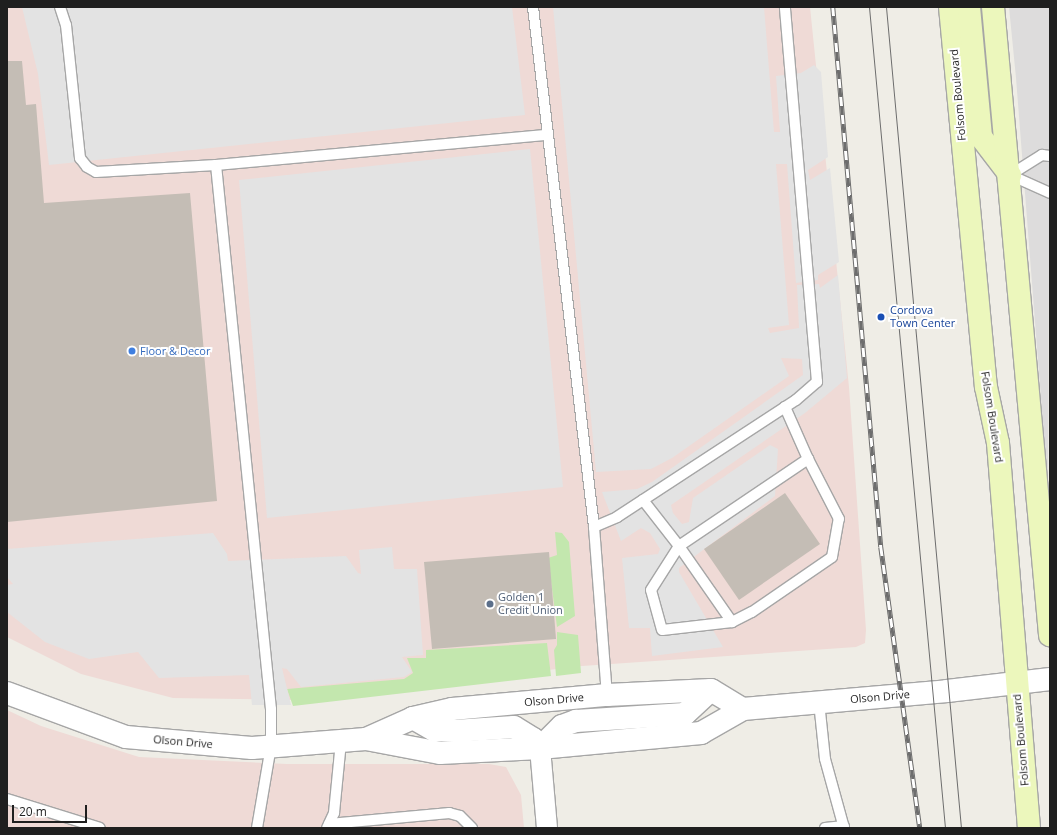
<!DOCTYPE html>
<style>
body{margin:0}
#map{position:relative;width:1057px;height:835px;overflow:hidden;background:#efede6;font-family:"Open Sans",sans-serif}
div>[style]{position:absolute}
.residential>*{inset:0;background:#dddcdc}
.commercial>*{inset:0;background:#efdad6}
.grass>*{inset:0;background:#c3e7ae}
.parking>*{inset:0;background:#e3e3e3}
.building>*{inset:0;background:#c4bdb5}
.roads{filter:drop-shadow(1px 0 #a6a6a6) drop-shadow(-1px 0 #a6a6a6) drop-shadow(0 1px #a6a6a6) drop-shadow(0 -1px #a6a6a6)}
.service>*{height:10px;margin:-5px;padding:0 5px;transform-origin:5px;border-radius:5px;background:#fff}
.minor>*{height:20px;margin:-10px;padding:0 10px;transform-origin:10px;border-radius:10px;background:#fff}
.tertiary>*{height:22px;margin:-11px;padding:0 11px;transform-origin:11px;border-radius:11px;background:#fff}
.secondary>*{height:22px;margin:-11px;padding:0 11px;transform-origin:11px;border-radius:11px;background:#ecf7bc}
.tram>*{height:1px;margin:-0.5px;padding:0 0.5px;transform-origin:0.5px;border-radius:0.5px;background:#6d6d6d}
.rail>*{height:4.5px;margin-top:-2.25px;transform-origin:0;background:repeating-linear-gradient(90deg,#fff 0 9px,#6d6d6d 0 18px);box-sizing:border-box;border-block:1px solid #6d6d6d}
.dots>*{width:11px;height:11px;translate:-50% -50%;box-sizing:border-box;border:2px solid #fff;border-radius:50%}
span{translate:-50% -50%;white-space:nowrap;text-align:center;line-height:1.15;-webkit-text-stroke:4px #fff;paint-order:stroke}
.street-label{font-size:11px;color:#1f1f1f}
.transit-label{font-size:11px;color:#164399}
.left{translate:0 -50%;text-align:left}
.shop-label{font-size:11px;color:#366cbe}
.service-label{font-size:11px;color:#4e5e75}
.frame{position:absolute;inset:0;border:8px solid #1f1f1f;pointer-events:none}
.scale{position:absolute;left:12px;top:805px;width:75px;height:18px;box-sizing:border-box;border:2px solid #1f1f1f;border-top:0;padding-left:5px;font-size:12px;line-height:14px;white-space:nowrap;color:#1f1f1f;-webkit-text-stroke:3px #fff;paint-order:stroke}
</style>
<div id="map">
<div class="residential">
<i style="clip-path:polygon(1009px 7px,1050px 7px,1048px 488px,1016px 78px)"></i>
</div>
<div class="commercial">
<i style="clip-path:polygon(7px 7px,810px 7px,849px 387px,866px 630px,865px 643px,856px 647px,582px 666px,296px 700px,173px 698px,81px 674px,7px 637px)"></i>
<i style="clip-path:polygon(7px 710px,41px 726px,139px 757px,287px 764px,489px 764px,506px 767px,521px 795px,524px 828px,7px 828px)"></i>
</div>
<div class="grass">
<i style="clip-path:polygon(555px 532px,562px 533px,569px 542px,575px 616px,557px 627px,548px 558px,557px 555px)"></i>
<i style="clip-path:polygon(557px 632px,578px 635px,581px 673px,556px 676px,554px 650px,557px 645px)"></i>
<i style="clip-path:polygon(547px 643px,551px 676px,293px 706px,287px 689px,404px 679px,413px 673px,407px 658px,426px 658px,426px 650px)"></i>
</div>
<div class="parking">
<i style="clip-path:polygon(22px 7px,512px 7px,525px 115px,49px 165px,38px 74px)"></i>
<i style="clip-path:polygon(553px 7px,764px 7px,774px 132px,780px 132px,776px 76px,801px 73px,814px 65px,821px 72px,828px 157px,808px 170px,810px 180px,830px 168px,839px 262px,818px 275px,818px 280px,796px 283px,787px 164px,776px 164px,789px 325px,768px 328px,770px 333px,799px 328px,797px 285px,819px 284px,820px 288px,838px 275px,847px 378px,805px 413px,671px 505px,673px 513px,682px 524px,689px 522px,693px 498px,770px 445px,778px 449px,775px 496px,679px 568px,679px 572px,723px 647px,652px 656px,650px 628px,629px 628px,622px 558px,658px 554px,660px 549px,650px 533px,641px 528px,621px 541px,602px 492px,637px 489px,652px 482px,803px 375px,802px 359px,781px 358px,789px 376px,672px 458px,651px 469px,596px 472px)"></i>
<i style="clip-path:polygon(530px 149px,563px 487px,267px 518px,239px 180px)"></i>
<i style="clip-path:polygon(213px 533px,227px 554px,228px 561px,346px 556px,358px 573px,361px 574px,359px 550px,392px 547px,394px 569px,417px 569px,423px 655px,402px 657px,412px 672px,404px 677px,301px 687px,287px 669px,282px 668px,291px 705px,252px 705px,249px 675px,159px 678px,138px 652px,89px 659px,45px 642px,7px 612px,7px 585px,13px 584px,7px 577px,7px 549px)"></i>
</div>
<div class="building">
<i style="clip-path:polygon(7px 61px,22px 61px,26px 105px,36px 104px,44px 203px,190px 193px,217px 501px,7px 522px)"></i>
<i style="clip-path:polygon(785px 493px,820px 544px,739px 600px,704px 549px)"></i>
<i style="clip-path:polygon(549px 552px,556px 639px,432px 649px,424px 562px)"></i>
</div>
<div class="roads">
<div class="service">
<i style="left:60px;top:7px;width:19px;rotate:72deg"></i>
<i style="left:66px;top:25px;width:134px;rotate:84deg"></i>
<i style="left:80px;top:158px;width:11px;rotate:52deg"></i>
<i style="left:87px;top:167px;width:10px;rotate:29deg"></i>
<i style="left:96px;top:172px;width:120px;rotate:-3.3deg"></i>
<i style="left:216px;top:165px;width:333px;rotate:-5.2deg"></i>
<i style="left:533px;top:7px;width:524px;rotate:83.31deg"></i>
<i style="left:594px;top:527px;width:169px;rotate:85.6deg"></i>
<i style="left:216px;top:165px;width:547px;rotate:84.23deg"></i>
<i style="left:271px;top:709px;width:37px;rotate:90deg"></i>
<i style="left:271px;top:746px;width:83px;rotate:99.7deg"></i>
<i style="left:1010px;top:175px;width:38px;rotate:-32deg"></i>
<i style="left:1042px;top:155px;width:8px;rotate:7deg"></i>
<i style="left:1010px;top:175px;width:44px;rotate:24.2deg"></i>
<i style="left:643px;top:500px;width:58px;rotate:52deg"></i>
<i style="left:679px;top:546px;width:93px;rotate:55.1deg"></i>
<i style="left:732px;top:622px;width:22px;rotate:-27deg"></i>
<i style="left:752px;top:612px;width:97px;rotate:-34.5deg"></i>
<i style="left:832px;top:557px;width:39px;rotate:-80deg"></i>
<i style="left:839px;top:519px;width:68px;rotate:-117.3deg"></i>
<i style="left:594px;top:527px;width:25px;rotate:-23deg"></i>
<i style="left:617px;top:517px;width:214px;rotate:-33.2deg"></i>
<i style="left:796px;top:400px;width:28px;rotate:-41deg"></i>
<i style="left:817px;top:382px;width:376px;rotate:-94.9deg"></i>
<i style="left:732px;top:622px;width:70px;rotate:173.5deg"></i>
<i style="left:662px;top:630px;width:41px;rotate:-105.4deg"></i>
<i style="left:651px;top:590px;width:52px;rotate:-57.5deg"></i>
<i style="left:679px;top:546px;width:156px;rotate:-34deg"></i>
<i style="left:808px;top:459px;width:57px;rotate:-113.9deg"></i>
<i style="left:819px;top:702px;width:57px;rotate:84deg"></i>
<i style="left:825px;top:759px;width:72px;rotate:74.6deg"></i>
<i style="left:7px;top:799px;width:97px;rotate:17.3deg"></i>
<i style="left:329px;top:824px;width:121px;rotate:-5.2deg"></i>
<i style="left:449px;top:813px;width:11px;rotate:15deg"></i>
<i style="left:460px;top:816px;width:17px;rotate:45deg"></i>
<i style="left:327px;top:828px;width:17px;rotate:-65deg"></i>
<i style="left:334px;top:813px;width:72px;rotate:-84.4deg"></i>
<i style="left:825px;top:828px;width:19px;rotate:-6deg"></i>
</div>
<div class="minor">
<i style="left:540px;top:748px;width:80px;rotate:85deg"></i>
</div>
<div class="tertiary">
<i style="left:7px;top:693px;width:127px;rotate:20.3deg"></i>
<i style="left:126px;top:737px;width:126px;rotate:5deg"></i>
<i style="left:252px;top:748px;width:114px;rotate:-4.5deg"></i>
<i style="left:366px;top:739px;width:75px;rotate:10.7deg"></i>
<i style="left:440px;top:753px;width:100px;rotate:-2.9deg"></i>
<i style="left:540px;top:748px;width:162px;rotate:-5.3deg"></i>
<i style="left:701px;top:733px;width:48px;rotate:-29.7deg"></i>
<i style="left:743px;top:709px;width:205px;rotate:-5deg"></i>
<i style="left:947px;top:691px;width:104px;rotate:-6.6deg"></i>
<i style="left:413px;top:718px;width:24px;rotate:30deg"></i>
<i style="left:434px;top:730px;width:21px;rotate:3deg"></i>
<i style="left:455px;top:731px;width:59px;rotate:-3.9deg"></i>
<i style="left:514px;top:727px;width:22px;rotate:32deg"></i>
<i style="left:533px;top:739px;width:11px;rotate:52deg"></i>
<i style="left:366px;top:739px;width:51px;rotate:-24.1deg"></i>
<i style="left:413px;top:718px;width:40px;rotate:-13deg"></i>
<i style="left:452px;top:709px;width:156px;rotate:-5.2deg"></i>
<i style="left:607px;top:695px;width:104px;rotate:-2.8deg"></i>
<i style="left:711px;top:690px;width:37px;rotate:31deg"></i>
<i style="left:540px;top:748px;width:31px;rotate:-45deg"></i>
<i style="left:562px;top:726px;width:15px;rotate:-20deg"></i>
<i style="left:576px;top:721px;width:109px;rotate:-3.7deg"></i>
<i style="left:685px;top:714px;width:35px;rotate:-43deg"></i>
</div>
<div class="secondary">
<i style="left:950px;top:7px;width:382px;rotate:84.6deg"></i>
<i style="left:986px;top:387px;width:57px;rotate:77.9deg"></i>
<i style="left:998px;top:443px;width:386px;rotate:85.4deg"></i>
<i style="left:969px;top:7px;width:131px;rotate:84.7deg"></i>
<i style="left:981px;top:137px;width:48px;rotate:52.7deg"></i>
<i style="left:993px;top:7px;width:631px;rotate:84.81deg"></i>
</div>
</div>
<div class="tram">
<i style="left:869px;top:7px;width:825px;rotate:84.71deg"></i>
<i style="left:886px;top:7px;width:824px;rotate:84.78deg"></i>
</div>
<div class="rail">
<i style="left:833px;top:7px;width:542px;rotate:84.92deg"></i>
<i style="left:881px;top:547px;width:284px;rotate:82.1deg"></i>
</div>
<div class="dots">
<i style="left:881px;top:317px;background:#1a4fb4"></i>
<i style="left:132px;top:351px;background:#3f7fe0"></i>
<i style="left:490px;top:604px;background:#5c6f8a"></i>
</div>
<div class="street-label">
<span style="left:958px;top:95px;rotate:-95deg">Folsom Boulevard</span>
<span style="left:992px;top:417px;rotate:81deg">Folsom Boulevard</span>
<span style="left:880px;top:697px;rotate:-5deg">Olson Drive</span>
<span style="left:554px;top:700px;rotate:-5deg">Olson Drive</span>
<span style="left:1021px;top:740px;rotate:-95deg">Folsom Boulevard</span>
<span style="left:183px;top:742px;rotate:5deg">Olson Drive</span>
</div>
<div class="transit-label">
<span class="left" style="left:890px;top:317px">Cordova<br>Town Center</span>
</div>
<div class="shop-label">
<span class="left" style="left:140px;top:351px">Floor &amp; Decor</span>
</div>
<div class="service-label">
<span class="left" style="left:498px;top:604px">Golden 1<br>Credit Union</span>
</div>
<div class="frame"></div>
<div class="scale">20 m</div>
</div>
